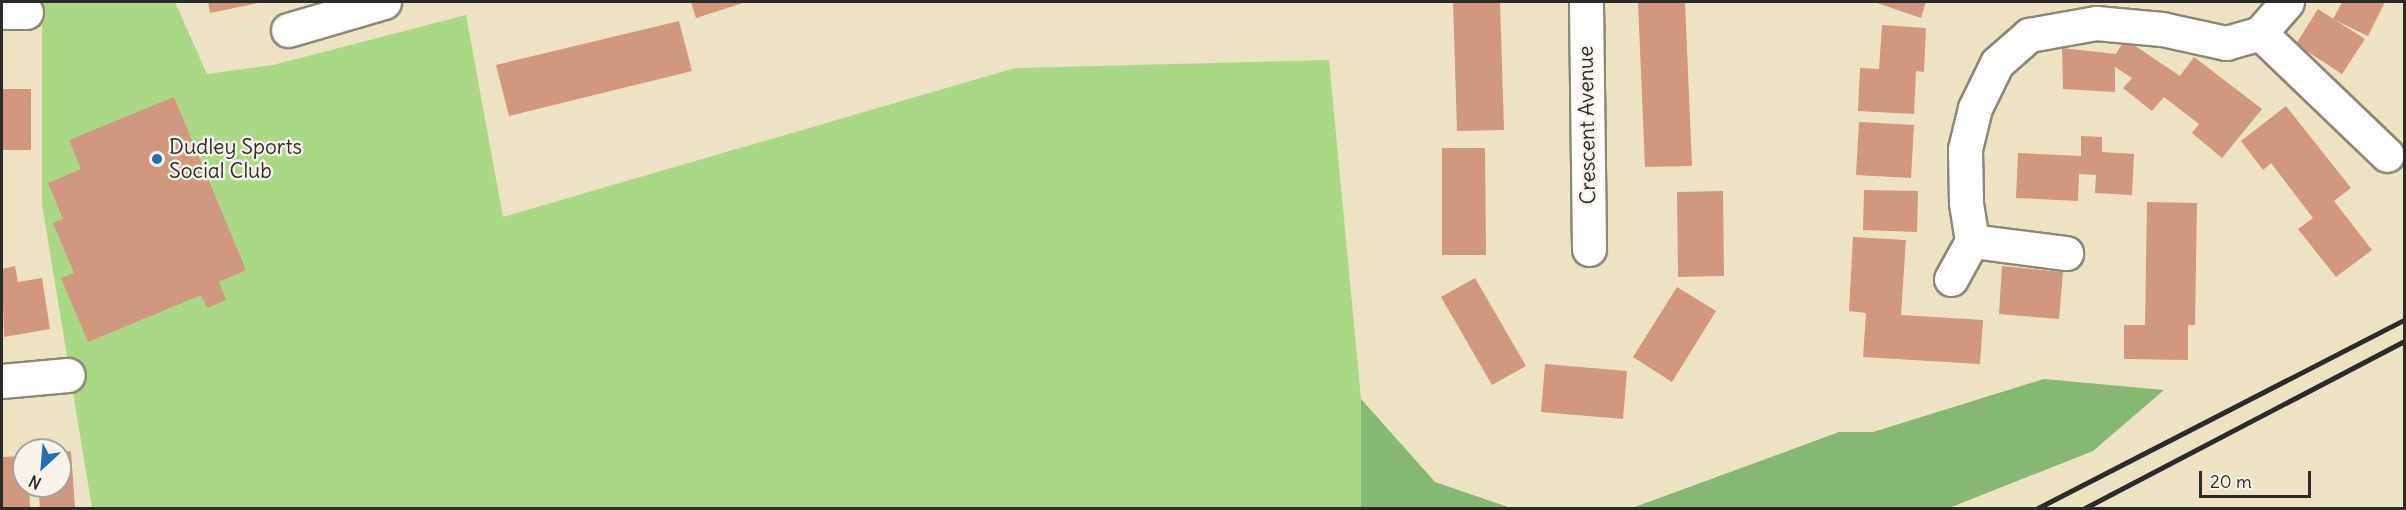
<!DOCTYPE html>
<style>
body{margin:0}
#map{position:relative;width:2406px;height:510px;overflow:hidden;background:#ede3c4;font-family:Delius,sans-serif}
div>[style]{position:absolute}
.green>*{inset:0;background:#aad884}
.forest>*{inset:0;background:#87b872}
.building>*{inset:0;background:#d2977f}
.roads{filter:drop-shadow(2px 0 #8c8778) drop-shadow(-2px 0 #8c8778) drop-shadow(0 2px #8c8778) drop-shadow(0 -2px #8c8778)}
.minor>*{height:33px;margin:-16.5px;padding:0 16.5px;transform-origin:16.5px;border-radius:16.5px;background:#fff}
.rail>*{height:4.5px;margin:-2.25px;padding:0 2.25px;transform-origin:2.25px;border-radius:2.25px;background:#2b2b2b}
.dots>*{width:16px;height:16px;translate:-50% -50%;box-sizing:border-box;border:3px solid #f7f3e8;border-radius:50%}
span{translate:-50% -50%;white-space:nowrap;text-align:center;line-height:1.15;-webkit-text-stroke:5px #f7f3e8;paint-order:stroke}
.street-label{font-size:21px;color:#2b2b2b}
.poi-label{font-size:21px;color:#2b2b2b}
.left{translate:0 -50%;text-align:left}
.frame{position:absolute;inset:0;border:3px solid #2b2b2b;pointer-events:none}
.north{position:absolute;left:12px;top:438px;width:60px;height:60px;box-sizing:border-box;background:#f7f3e8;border:2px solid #a5a39c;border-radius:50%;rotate:206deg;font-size:16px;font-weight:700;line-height:24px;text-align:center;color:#2b2b2b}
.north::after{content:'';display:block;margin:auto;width:21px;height:27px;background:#1f6fb2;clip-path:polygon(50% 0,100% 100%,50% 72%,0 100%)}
.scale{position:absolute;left:2199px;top:471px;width:112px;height:27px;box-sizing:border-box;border:3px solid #2b2b2b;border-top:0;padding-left:8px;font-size:18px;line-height:21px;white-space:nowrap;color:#2b2b2b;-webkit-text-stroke:4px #f7f3e8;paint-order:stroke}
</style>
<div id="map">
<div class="green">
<i style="clip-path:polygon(42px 2px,175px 2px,207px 74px,273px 65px,466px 15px,503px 217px,1015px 68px,1329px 60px,1361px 399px,1361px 508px,92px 508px,42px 204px)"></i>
</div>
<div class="forest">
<i style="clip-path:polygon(2044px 379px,2164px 390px,2093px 451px,1949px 508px,1632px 508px,1839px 432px,1873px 432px)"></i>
<i style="clip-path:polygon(1361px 399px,1435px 482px,1511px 508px,1361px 508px)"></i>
</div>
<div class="building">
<i style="clip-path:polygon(208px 2px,258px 2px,258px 3px,210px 13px)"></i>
<i style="clip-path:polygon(691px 2px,746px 2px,696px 18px)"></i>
<i style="clip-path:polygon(1453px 2px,1500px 2px,1504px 130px,1457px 131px)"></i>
<i style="clip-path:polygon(1638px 2px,1685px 2px,1692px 166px,1645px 167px)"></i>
<i style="clip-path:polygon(1874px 2px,1926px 2px,1921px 18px)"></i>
<i style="clip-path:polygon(2342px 2px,2385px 2px,2368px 36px,2333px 19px)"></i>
<i style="clip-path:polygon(2318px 9px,2365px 39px,2342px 74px,2296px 44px)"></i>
<i style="clip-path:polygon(679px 21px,692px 71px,509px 116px,496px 65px)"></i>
<i style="clip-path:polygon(1882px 25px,1926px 28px,1924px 72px,1916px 71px,1914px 114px,1858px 111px,1860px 68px,1879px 69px)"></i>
<i style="clip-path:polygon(2125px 39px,2180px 76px,2194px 57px,2262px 109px,2222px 158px,2192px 133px,2199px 124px,2164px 97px,2152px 111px,2123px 88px,2132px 78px,2115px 67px,2115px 92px,2063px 89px,2062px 48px,2116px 54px)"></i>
<i style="clip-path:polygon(2px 89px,31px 89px,31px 150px,2px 150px)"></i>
<i style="clip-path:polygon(174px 97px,246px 270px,219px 282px,226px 300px,207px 308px,201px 295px,88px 342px,61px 278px,74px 273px,53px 223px,63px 219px,48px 183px,81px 169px,69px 140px)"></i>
<i style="clip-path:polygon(2286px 106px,2351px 188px,2334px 201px,2372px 250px,2336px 277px,2298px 229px,2313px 218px,2271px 163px,2263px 170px,2241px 141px)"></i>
<i style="clip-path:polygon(1859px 122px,1914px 125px,1911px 178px,1856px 175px)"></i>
<i style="clip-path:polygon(2081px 136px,2102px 137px,2102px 152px,2134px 154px,2132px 195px,2095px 193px,2096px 175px,2079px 174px,2078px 201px,2016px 198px,2018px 153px,2081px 156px)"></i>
<i style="clip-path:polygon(1442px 148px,1485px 148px,1486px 255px,1442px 255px)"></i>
<i style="clip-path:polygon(1864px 190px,1918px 191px,1917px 232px,1863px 230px)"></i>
<i style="clip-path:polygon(1723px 191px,1724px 276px,1678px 277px,1677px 192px)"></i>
<i style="clip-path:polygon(2147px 202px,2197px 203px,2195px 325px,2188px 325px,2188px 360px,2124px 359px,2124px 325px,2145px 325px)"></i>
<i style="clip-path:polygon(1853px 237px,1906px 240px,1901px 315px,1983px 320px,1980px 364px,1863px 357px,1866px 313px,1849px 311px)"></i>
<i style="clip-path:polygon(15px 266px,18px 282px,42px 278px,50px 329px,4px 337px,2px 269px)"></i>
<i style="clip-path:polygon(2002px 266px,2063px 272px,2059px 319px,1999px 314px)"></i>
<i style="clip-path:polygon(1475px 278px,1526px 366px,1492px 385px,1441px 297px)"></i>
<i style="clip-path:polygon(1677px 287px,1716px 311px,1672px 382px,1633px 357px)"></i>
<i style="clip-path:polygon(1545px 364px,1627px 371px,1623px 419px,1541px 412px)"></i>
<i style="clip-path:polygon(71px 451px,75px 508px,40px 508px,38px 486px,60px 486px,60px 452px)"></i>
<i style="clip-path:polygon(24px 456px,24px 486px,29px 486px,30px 508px,2px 508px,2px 457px)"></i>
</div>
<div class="roads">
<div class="minor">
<i style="left:1586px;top:2px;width:247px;rotate:89.3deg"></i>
<i style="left:2px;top:12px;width:24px"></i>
<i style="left:288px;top:30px;width:100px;rotate:-16.3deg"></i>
<i style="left:2260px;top:33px;width:176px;rotate:43.8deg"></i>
<i style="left:1972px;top:241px;width:39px;rotate:-99deg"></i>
<i style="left:1966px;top:202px;width:53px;rotate:-91.1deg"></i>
<i style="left:1965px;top:149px;width:42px;rotate:-76.3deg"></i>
<i style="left:1975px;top:108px;width:50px;rotate:-63.9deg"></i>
<i style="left:1997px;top:63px;width:43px;rotate:-41.2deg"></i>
<i style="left:2029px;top:35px;width:68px;rotate:-10.2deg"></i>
<i style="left:2096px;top:23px;width:66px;rotate:5.2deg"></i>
<i style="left:2162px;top:29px;width:66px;rotate:12.3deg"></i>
<i style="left:2226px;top:43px;width:35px;rotate:-16deg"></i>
<i style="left:2260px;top:33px;width:41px;rotate:-48.9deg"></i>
<i style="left:1951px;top:279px;width:43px;rotate:-61.1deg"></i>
<i style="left:1972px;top:241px;width:95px;rotate:7.3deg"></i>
<i style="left:2px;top:381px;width:66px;rotate:-5.2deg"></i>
</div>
</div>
<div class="rail">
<i style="left:2038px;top:508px;width:411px;rotate:-27.2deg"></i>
<i style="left:2085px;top:508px;width:360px;rotate:-27.6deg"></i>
</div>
<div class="dots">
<i style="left:157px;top:159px;background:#1f6fb2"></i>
</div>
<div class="street-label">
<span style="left:1587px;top:125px;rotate:-91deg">Crescent Avenue</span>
</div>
<div class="poi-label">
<span class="left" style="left:169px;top:159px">Dudley Sports<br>Social Club</span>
</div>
<div class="frame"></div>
<div class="north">N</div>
<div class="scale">20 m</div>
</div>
